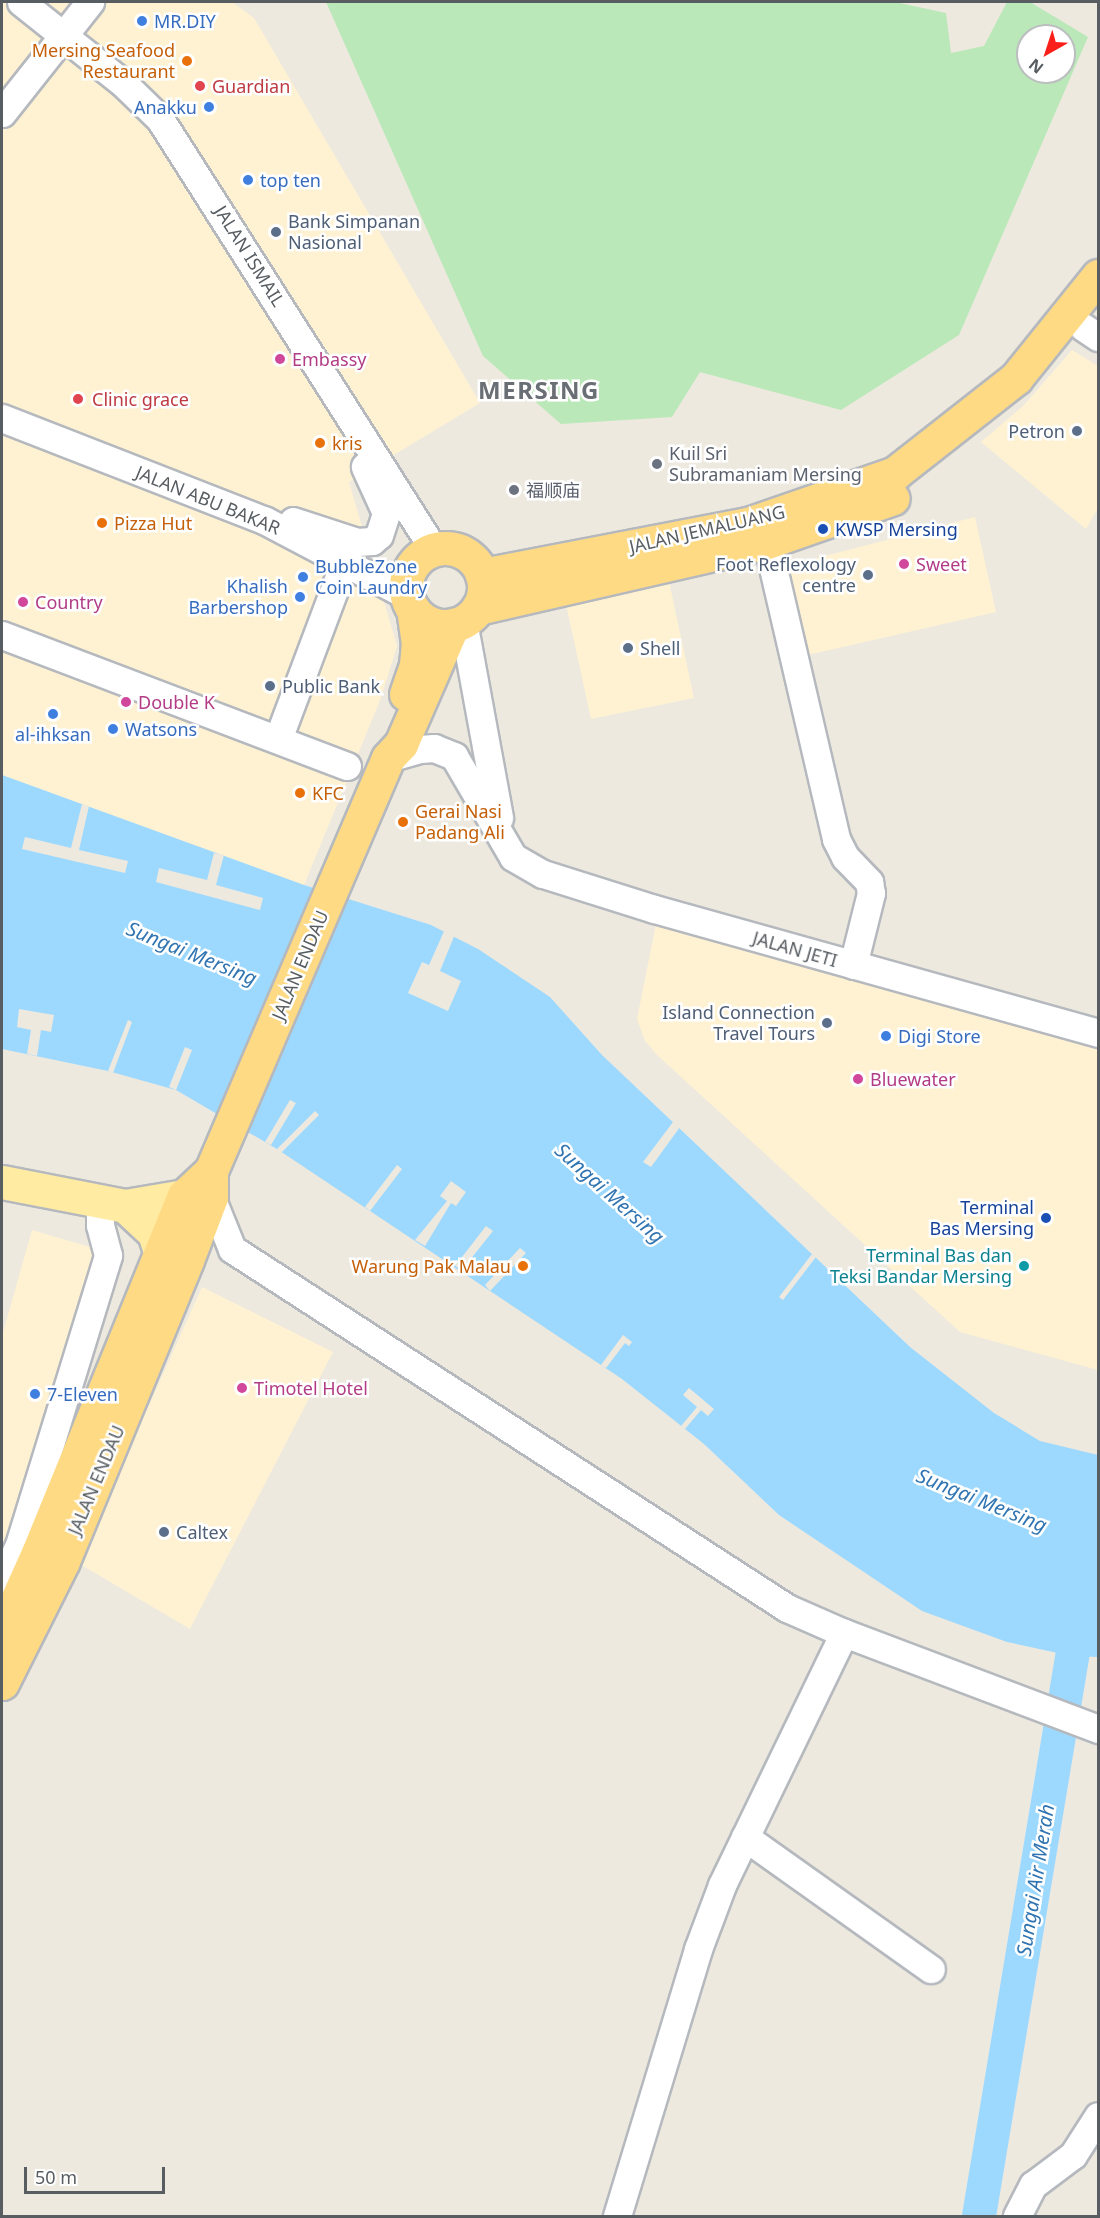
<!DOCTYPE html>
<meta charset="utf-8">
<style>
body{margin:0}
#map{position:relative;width:1100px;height:2218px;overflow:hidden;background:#ede9df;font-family:"Noto Sans","Noto Sans SC",sans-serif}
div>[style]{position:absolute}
.commercial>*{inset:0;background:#fff2d2}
.green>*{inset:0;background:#bae8b8}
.water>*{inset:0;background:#9dd9ff}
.pier>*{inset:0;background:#ede9df}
.river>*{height:34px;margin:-17px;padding:0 17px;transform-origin:17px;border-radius:17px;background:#9dd9ff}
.roads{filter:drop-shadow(2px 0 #b5b9be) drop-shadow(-2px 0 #b5b9be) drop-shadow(0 2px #b5b9be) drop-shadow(0 -2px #b5b9be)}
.minor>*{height:27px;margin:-13.5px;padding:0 13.5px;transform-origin:13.5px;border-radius:13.5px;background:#fff}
.major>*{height:33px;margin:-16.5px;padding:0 16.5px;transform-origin:16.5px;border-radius:16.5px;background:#ffeba2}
.highway>*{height:33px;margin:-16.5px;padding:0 16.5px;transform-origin:16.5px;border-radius:16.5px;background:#ffda84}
.highway>.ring{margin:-16.5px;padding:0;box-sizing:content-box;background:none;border:33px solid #ffda84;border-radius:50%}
.dots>*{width:16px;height:16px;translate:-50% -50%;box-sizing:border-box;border:3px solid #fff;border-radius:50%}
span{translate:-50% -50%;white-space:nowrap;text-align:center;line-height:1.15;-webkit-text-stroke:5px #fff;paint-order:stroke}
.shop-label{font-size:18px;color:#366cbe}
.left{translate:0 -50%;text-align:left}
.right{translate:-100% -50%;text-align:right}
.food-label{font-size:18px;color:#c56008}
.health-label{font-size:18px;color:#be3a42}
.service-label{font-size:18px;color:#4e5e75}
.street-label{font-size:18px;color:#585d62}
.hotel-label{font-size:18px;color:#b23c85}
.worship-label{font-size:18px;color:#5b616d}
.transit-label{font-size:18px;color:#164399}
.culture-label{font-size:18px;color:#0d838f}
.water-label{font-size:20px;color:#3075b2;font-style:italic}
.district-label{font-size:24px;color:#696f74;font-weight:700;letter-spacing:1.5px}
.frame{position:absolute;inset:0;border:3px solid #585d62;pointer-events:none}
.north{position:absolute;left:1016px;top:24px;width:60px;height:60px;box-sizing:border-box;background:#fff;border:2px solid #bcbec0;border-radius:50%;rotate:219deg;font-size:16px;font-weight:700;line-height:24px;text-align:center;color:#585d62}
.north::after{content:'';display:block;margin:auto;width:21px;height:27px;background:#fa1f18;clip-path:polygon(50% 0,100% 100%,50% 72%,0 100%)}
.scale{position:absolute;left:24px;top:2167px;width:141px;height:27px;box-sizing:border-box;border:3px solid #585d62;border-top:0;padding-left:8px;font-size:18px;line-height:21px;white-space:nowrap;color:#585d62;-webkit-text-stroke:4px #fff;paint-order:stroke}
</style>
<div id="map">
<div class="commercial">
<i style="clip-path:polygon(2px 2px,232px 2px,254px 18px,480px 403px,349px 482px,397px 646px,381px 698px,304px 885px,2px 775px)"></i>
<i style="clip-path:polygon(1072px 350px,1098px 366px,1098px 508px,1086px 529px,981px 442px,1024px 405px)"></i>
<i style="clip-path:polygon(975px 517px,996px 612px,799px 657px,779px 568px)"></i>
<i style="clip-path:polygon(668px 577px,694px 698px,591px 719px,565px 600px)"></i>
<i style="clip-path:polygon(657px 919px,1098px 1040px,1098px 1370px,960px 1332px,657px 1055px,645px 1041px,637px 1019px)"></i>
<i style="clip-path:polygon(32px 1230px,117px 1255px,2px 1569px,2px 1336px)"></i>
<i style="clip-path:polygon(202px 1287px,333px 1352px,190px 1629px,78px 1563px)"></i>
</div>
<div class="green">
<i style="clip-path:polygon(evenodd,326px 2px,895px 2px,946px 13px,951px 53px,984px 46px,1007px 2px,1030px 2px,1088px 37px,959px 335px,841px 410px,700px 372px,672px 417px,561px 424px,483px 356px,326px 2px,1028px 36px,1064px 36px,1064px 72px,1028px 72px,1028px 36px)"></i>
</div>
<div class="water">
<i style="clip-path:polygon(2px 775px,304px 885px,431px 925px,478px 949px,550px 997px,602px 1055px,910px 1347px,994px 1413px,1040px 1441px,1098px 1455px,1098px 1657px,1072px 1656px,1007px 1642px,922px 1611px,779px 1515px,704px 1444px,622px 1379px,277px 1149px,176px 1090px,108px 1071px,2px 1049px)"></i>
</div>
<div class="pier">
<i style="clip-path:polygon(82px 804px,89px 806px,79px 850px,128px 861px,125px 873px,22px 849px,25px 837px,71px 848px)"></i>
<i style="clip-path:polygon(214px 853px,224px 855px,216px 885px,263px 898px,260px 910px,156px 882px,159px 868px,207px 880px)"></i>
<i style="clip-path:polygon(445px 929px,455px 934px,440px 971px,461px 981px,448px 1011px,408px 993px,422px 962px,429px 965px)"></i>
<i style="clip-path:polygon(19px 1009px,54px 1015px,51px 1032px,41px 1030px,37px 1056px,27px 1054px,31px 1030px,17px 1027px)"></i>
<i style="clip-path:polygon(128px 1020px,132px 1022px,113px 1073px,108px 1071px)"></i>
<i style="clip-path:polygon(185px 1047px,192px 1050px,176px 1090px,169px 1087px)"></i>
<i style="clip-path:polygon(290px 1100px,296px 1103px,271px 1145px,265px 1142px)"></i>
<i style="clip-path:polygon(315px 1111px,319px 1115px,281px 1153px,277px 1149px)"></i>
<i style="clip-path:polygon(673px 1122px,680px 1127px,651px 1167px,643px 1162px)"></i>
<i style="clip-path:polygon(397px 1165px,402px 1169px,370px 1211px,365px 1207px)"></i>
<i style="clip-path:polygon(451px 1181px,466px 1192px,456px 1206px,451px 1203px,425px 1246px,415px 1240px,447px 1201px,440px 1196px)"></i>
<i style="clip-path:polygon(486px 1226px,493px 1231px,462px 1270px,455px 1266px)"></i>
<i style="clip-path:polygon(520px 1248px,526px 1253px,490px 1291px,485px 1285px)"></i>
<i style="clip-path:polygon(812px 1254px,816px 1257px,783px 1300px,779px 1297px)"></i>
<i style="clip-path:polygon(623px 1335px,632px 1342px,629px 1346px,625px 1343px,606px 1368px,601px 1365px)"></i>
<i style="clip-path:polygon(689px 1388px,714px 1409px,708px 1416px,701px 1410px,685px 1429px,681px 1426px,697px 1407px,683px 1395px)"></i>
</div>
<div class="river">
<i style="left:979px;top:2216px;width:614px;rotate:-80.54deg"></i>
</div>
<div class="roads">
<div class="minor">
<i style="left:21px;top:2px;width:130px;rotate:38.5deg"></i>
<i style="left:123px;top:83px;width:52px;rotate:44.2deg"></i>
<i style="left:160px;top:119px;width:511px;rotate:57.55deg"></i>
<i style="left:2px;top:113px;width:142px;rotate:-51.6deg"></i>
<i style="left:1083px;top:327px;width:18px;rotate:34deg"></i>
<i style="left:2px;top:418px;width:281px;rotate:21.3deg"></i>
<i style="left:264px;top:520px;width:163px;rotate:27.8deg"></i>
<i style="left:293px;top:521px;width:67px;rotate:18.2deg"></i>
<i style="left:357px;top:542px;width:15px;rotate:-4deg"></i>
<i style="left:372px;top:541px;width:9px;rotate:-41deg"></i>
<i style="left:379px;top:535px;width:23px;rotate:-72deg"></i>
<i style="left:386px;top:513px;width:51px;rotate:-114.5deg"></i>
<i style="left:767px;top:542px;width:305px;rotate:76.9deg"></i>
<i style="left:836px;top:839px;width:20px;rotate:63deg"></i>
<i style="left:845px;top:857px;width:35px;rotate:46deg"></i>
<i style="left:869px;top:882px;width:11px;rotate:80deg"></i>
<i style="left:871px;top:893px;width:74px;rotate:104deg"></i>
<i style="left:463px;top:621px;width:200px;rotate:79.6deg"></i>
<i style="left:2px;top:635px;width:369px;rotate:20.8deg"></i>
<i style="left:278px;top:739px;width:188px;rotate:-69.4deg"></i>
<i style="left:388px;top:758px;width:33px;rotate:-16deg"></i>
<i style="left:420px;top:749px;width:14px;rotate:-4deg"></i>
<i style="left:434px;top:748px;width:22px;rotate:22deg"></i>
<i style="left:454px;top:756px;width:117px;rotate:59.7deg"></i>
<i style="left:513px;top:857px;width:34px;rotate:30deg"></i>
<i style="left:543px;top:874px;width:116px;rotate:17.5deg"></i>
<i style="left:654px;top:909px;width:461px;rotate:15.6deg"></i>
<i style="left:211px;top:1197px;width:56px;rotate:68deg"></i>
<i style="left:232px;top:1249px;width:661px;rotate:32.9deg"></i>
<i style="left:787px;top:1608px;width:62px;rotate:23.7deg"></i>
<i style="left:844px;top:1633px;width:272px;rotate:20.7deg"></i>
<i style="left:2px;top:1580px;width:39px;rotate:-64deg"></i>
<i style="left:19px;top:1545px;width:303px;rotate:-72.9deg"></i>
<i style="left:108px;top:1255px;width:31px;rotate:-105deg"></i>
<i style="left:100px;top:1225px;width:24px;rotate:-90deg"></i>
<i style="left:745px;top:1837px;width:228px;rotate:35.4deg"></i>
<i style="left:617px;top:2216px;width:279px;rotate:-73.1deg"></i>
<i style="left:698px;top:1949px;width:68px;rotate:-69.4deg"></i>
<i style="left:722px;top:1885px;width:280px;rotate:-64.2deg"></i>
<i style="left:1017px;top:2216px;width:35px;rotate:-63deg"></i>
<i style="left:1033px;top:2185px;width:50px;rotate:-36.9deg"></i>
<i style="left:1073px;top:2155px;width:46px;rotate:-57.3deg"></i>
</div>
<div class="major">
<i style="left:2px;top:1182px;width:125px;rotate:11deg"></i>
<i style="left:125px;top:1206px;width:40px;rotate:43deg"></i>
<i style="left:154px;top:1233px;width:20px;rotate:72deg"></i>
<i style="left:125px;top:1206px;width:60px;rotate:-9.6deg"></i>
</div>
<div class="highway">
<i class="ring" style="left:406px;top:548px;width:45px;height:45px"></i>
<i style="left:482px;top:575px;width:271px;rotate:-10.9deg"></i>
<i style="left:748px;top:524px;width:156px;rotate:-19.1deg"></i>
<i style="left:895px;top:473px;width:154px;rotate:-38.1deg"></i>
<i style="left:1016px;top:378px;width:131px;rotate:-51.2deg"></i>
<i style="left:478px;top:608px;width:296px;rotate:-12.9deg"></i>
<i style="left:767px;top:542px;width:133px;rotate:-19.2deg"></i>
<i style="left:406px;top:694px;width:31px;rotate:-71deg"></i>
<i style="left:416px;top:665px;width:21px;rotate:-85deg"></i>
<i style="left:418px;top:644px;width:35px;rotate:-98deg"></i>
<i style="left:2px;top:1633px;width:88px;rotate:-65.8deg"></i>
<i style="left:38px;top:1553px;width:386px;rotate:-67.8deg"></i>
<i style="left:184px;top:1196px;width:37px;rotate:-43deg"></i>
<i style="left:211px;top:1171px;width:449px;rotate:-66.8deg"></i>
<i style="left:388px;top:758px;width:19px;rotate:-47deg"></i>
<i style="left:401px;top:744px;width:130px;rotate:-66.4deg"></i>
<i style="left:2px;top:1683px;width:136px;rotate:-63.4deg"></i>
<i style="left:63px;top:1561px;width:326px;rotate:-67.6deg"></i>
<i style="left:187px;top:1260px;width:67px;rotate:-69.1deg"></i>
<i style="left:211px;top:1197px;width:26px;rotate:-90deg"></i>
</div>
</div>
<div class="dots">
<i style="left:142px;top:21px;background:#3f7fe0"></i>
<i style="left:187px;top:61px;background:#e8710a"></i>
<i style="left:200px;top:86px;background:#e0444e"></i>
<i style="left:209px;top:107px;background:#3f7fe0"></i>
<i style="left:248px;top:180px;background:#3f7fe0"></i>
<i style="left:276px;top:232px;background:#5c6f8a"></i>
<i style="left:280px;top:359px;background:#d1479c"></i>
<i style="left:78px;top:399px;background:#e0444e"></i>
<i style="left:1077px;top:431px;background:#5c6f8a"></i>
<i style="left:320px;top:443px;background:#e8710a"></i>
<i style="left:657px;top:464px;background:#6b7280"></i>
<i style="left:514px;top:490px;background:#6b7280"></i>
<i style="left:102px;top:523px;background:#e8710a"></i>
<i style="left:823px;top:529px;background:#1a4fb4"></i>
<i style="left:904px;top:564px;background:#d1479c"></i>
<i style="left:868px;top:575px;background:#5c6f8a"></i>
<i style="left:303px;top:577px;background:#3f7fe0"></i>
<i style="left:300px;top:597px;background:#3f7fe0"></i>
<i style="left:23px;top:602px;background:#d1479c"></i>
<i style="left:628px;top:648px;background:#5c6f8a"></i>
<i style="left:270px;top:686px;background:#5c6f8a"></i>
<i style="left:126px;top:702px;background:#d1479c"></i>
<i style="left:53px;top:714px;background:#3f7fe0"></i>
<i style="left:113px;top:729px;background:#3f7fe0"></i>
<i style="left:300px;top:793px;background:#e8710a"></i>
<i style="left:403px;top:822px;background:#e8710a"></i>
<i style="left:827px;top:1023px;background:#5c6f8a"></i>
<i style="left:886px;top:1036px;background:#3f7fe0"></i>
<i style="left:858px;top:1079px;background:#d1479c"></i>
<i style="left:1046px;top:1218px;background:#1a4fb4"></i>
<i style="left:523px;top:1266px;background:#e8710a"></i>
<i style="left:1024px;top:1266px;background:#0f9aa8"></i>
<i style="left:242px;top:1388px;background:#d1479c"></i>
<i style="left:35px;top:1394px;background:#3f7fe0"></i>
<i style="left:164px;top:1532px;background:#5c6f8a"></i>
</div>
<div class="shop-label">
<span class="left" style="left:154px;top:21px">MR.DIY</span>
<span class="right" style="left:197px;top:107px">Anakku</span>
<span class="left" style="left:260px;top:180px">top ten</span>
<span class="left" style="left:315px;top:577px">BubbleZone<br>Coin Laundry</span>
<span class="right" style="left:288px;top:597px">Khalish<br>Barbershop</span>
<span class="left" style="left:125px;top:729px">Watsons</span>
<span style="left:53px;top:734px">al-ihksan</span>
<span class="left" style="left:898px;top:1036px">Digi Store</span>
<span class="left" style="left:47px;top:1394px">7-Eleven</span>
</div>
<div class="food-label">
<span class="right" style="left:175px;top:61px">Mersing Seafood<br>Restaurant</span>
<span class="left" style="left:332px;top:443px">kris</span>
<span class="left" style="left:114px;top:523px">Pizza Hut</span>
<span class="left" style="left:312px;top:793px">KFC</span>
<span class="left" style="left:415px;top:822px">Gerai Nasi<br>Padang Ali</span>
<span class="right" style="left:511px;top:1266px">Warung Pak Malau</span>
</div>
<div class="health-label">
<span class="left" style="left:212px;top:86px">Guardian</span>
<span class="left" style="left:92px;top:399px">Clinic grace</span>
</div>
<div class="service-label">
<span class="left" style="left:288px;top:232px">Bank Simpanan<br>Nasional</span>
<span class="right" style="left:1065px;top:431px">Petron</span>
<span class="right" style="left:856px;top:575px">Foot Reflexology<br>centre</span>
<span class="left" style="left:640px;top:648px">Shell</span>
<span class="left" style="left:282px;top:686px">Public Bank</span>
<span class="right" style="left:815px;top:1023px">Island Connection<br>Travel Tours</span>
<span class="left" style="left:176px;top:1532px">Caltex</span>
</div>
<div class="street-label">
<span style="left:250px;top:256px;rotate:58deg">JALAN ISMAIL</span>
<span style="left:208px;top:500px;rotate:22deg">JALAN ABU BAKAR</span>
<span style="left:707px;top:529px;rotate:-13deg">JALAN JEMALUANG</span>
<span style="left:795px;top:949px;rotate:16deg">JALAN JETI</span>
<span style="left:300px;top:965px;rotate:-67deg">JALAN ENDAU</span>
<span style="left:96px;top:1480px;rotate:-67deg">JALAN ENDAU</span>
</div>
<div class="hotel-label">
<span class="left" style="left:292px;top:359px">Embassy</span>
<span class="left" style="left:916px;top:564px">Sweet</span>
<span class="left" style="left:35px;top:602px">Country</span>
<span class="left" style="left:138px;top:702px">Double K</span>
<span class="left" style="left:870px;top:1079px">Bluewater</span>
<span class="left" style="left:254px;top:1388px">Timotel Hotel</span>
</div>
<div class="worship-label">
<span class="left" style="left:669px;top:464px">Kuil Sri<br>Subramaniam Mersing</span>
<span class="left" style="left:526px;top:490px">福顺庙</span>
</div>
<div class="transit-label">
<span class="left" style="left:835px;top:529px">KWSP Mersing</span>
<span class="right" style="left:1034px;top:1218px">Terminal<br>Bas Mersing</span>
</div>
<div class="culture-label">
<span class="right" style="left:1012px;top:1266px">Terminal Bas dan<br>Teksi Bandar Mersing</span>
</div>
<div class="water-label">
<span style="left:192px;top:953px;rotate:22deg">Sungai Mersing</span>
<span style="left:610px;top:1193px;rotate:42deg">Sungai Mersing</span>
<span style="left:982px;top:1500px;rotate:22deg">Sungai Mersing</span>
<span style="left:1035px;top:1880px;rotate:-81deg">Sungai Air Merah</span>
</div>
<div class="district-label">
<span style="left:539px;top:390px">MERSING</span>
</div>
<div class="frame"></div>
<div class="north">N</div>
<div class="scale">50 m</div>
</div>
